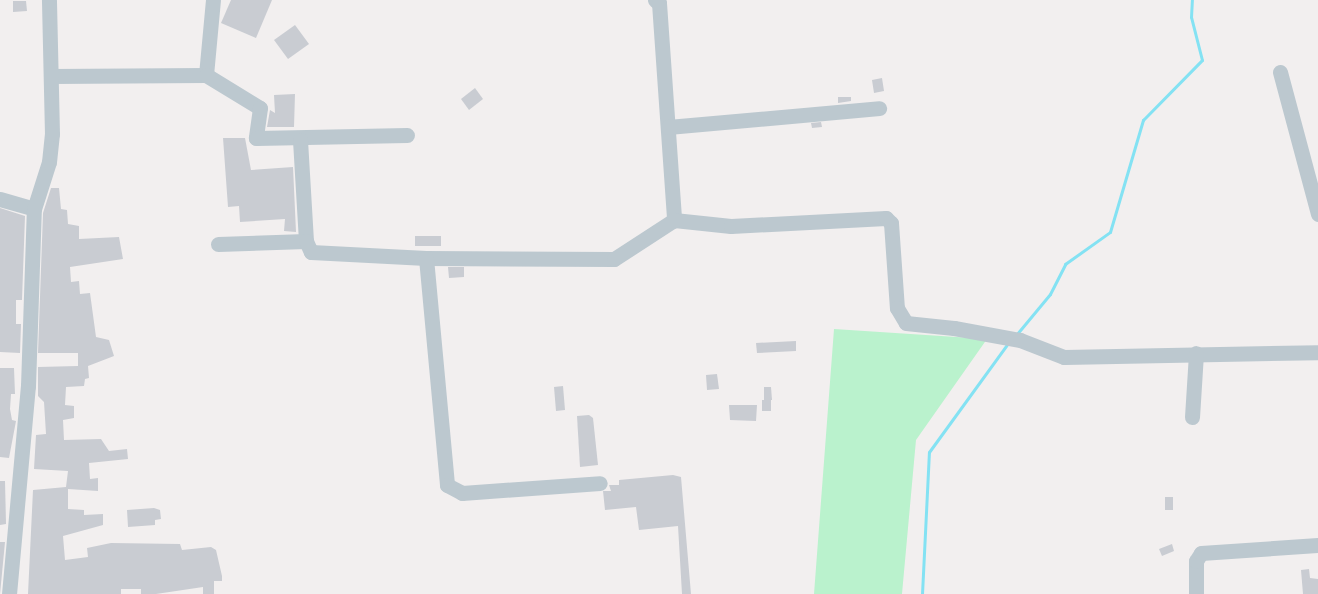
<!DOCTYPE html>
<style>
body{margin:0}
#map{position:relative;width:1318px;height:594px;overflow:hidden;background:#f2efef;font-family:"PT Sans",sans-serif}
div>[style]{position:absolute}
.green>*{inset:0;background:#baf2cd}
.stream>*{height:3px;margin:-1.5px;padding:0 1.5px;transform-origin:1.5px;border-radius:1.5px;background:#84e2f3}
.building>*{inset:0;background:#c9ccd2}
.minor>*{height:15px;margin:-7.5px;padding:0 7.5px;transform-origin:7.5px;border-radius:7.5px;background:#bcc8cf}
span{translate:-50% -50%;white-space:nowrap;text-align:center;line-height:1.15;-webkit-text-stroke:3px #fff;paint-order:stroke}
</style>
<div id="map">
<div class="green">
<i style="clip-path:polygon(834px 329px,987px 339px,916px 440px,902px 594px,814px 594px)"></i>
</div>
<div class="stream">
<i style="left:1016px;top:335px;width:53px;rotate:-50.3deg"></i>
<i style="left:1050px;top:294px;width:34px;rotate:-63deg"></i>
<i style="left:1065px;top:264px;width:55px;rotate:-35.4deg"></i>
<i style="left:1110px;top:232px;width:117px;rotate:-73.6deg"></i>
<i style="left:1143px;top:120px;width:84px;rotate:-45.5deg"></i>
<i style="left:1202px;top:60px;width:44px;rotate:-104.3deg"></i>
<i style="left:1191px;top:17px;width:17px;rotate:-87deg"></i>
<i style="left:922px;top:594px;width:142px;rotate:-87.2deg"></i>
<i style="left:929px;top:452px;width:136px;rotate:-54deg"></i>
</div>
<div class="building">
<i style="clip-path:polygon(231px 0,272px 0,256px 38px,221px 23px)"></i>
<i style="clip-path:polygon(13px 1px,26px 1px,27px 11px,13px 12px)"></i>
<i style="clip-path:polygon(295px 25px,309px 44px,288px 59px,274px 40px)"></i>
<i style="clip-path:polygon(882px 78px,884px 91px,874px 93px,872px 80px)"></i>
<i style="clip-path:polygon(475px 88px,483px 99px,469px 110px,461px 99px)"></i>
<i style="clip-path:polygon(295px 94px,294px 127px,267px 127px,270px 110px,275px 113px,274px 95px)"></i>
<i style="clip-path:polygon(838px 97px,851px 97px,851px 101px,838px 103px)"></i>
<i style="clip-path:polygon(821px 122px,822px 127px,812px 128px,811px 123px)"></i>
<i style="clip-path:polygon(223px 138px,245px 138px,251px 170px,293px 167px,296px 232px,284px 231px,285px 219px,240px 222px,239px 206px,228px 207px)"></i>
<i style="clip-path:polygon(51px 188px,59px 188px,61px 209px,67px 210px,68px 224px,79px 226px,79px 239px,119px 237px,123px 259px,70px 267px,71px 282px,79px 281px,80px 294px,90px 293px,96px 337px,109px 340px,114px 356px,88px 366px,89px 378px,85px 379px,84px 386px,66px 387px,65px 405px,74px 406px,74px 418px,63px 420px,64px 440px,101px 439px,109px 451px,127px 449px,128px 459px,89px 463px,90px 479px,98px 478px,98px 491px,68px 489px,68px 509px,84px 510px,84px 515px,103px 514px,103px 525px,63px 536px,65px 560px,88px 557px,87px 548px,111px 543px,180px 544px,182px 550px,211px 547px,216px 550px,222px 576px,222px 581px,214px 581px,214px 594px,203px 594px,203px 587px,156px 594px,141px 594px,141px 589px,121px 589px,121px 594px,28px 594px,33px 490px,66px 487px,68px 471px,34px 469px,36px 435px,46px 434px,44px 402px,38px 396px,38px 367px,78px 366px,78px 353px,38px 353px,43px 213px)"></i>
<i style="clip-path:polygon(0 208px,25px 216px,22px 300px,16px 300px,16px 324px,21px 324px,20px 353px,0 352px)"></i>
<i style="clip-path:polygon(415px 236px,441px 236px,441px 246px,415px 246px)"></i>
<i style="clip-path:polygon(448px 267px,464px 267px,464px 277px,449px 278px)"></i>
<i style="clip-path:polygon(796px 341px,796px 351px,757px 353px,756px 343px)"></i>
<i style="clip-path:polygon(0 368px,14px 368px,15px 394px,11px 394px,10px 409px,12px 420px,16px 421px,9px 458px,0 457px)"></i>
<i style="clip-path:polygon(717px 374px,719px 389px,707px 390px,706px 375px)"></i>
<i style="clip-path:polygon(563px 386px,565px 410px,556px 411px,554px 387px)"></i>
<i style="clip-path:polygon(764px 387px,771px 387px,772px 400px,764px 400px)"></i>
<i style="clip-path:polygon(762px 400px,771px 400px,771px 411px,762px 411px)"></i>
<i style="clip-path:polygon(729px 405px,757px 405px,756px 421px,730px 420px)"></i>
<i style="clip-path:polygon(589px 415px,593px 418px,598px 465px,580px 467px,577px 416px)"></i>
<i style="clip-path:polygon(673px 475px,681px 477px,691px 594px,682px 594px,678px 526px,639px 530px,636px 507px,605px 510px,603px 491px,611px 491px,609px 485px,619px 485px,619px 480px)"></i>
<i style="clip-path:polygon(0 481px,5px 481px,6px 524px,0 525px)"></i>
<i style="clip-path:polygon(1165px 497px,1173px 497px,1173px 510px,1165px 510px)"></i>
<i style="clip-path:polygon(154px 508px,160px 510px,161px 519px,155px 520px,155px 525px,128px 527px,127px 510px)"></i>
<i style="clip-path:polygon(0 542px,5px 542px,0 594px)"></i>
<i style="clip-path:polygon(1172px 544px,1174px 551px,1162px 556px,1159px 549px)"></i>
<i style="clip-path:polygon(1309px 569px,1310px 578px,1318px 579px,1318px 594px,1303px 594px,1301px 570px)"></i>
</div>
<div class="minor">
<i style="left:655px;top:0;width:5px;rotate:37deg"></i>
<i style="left:659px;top:3px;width:218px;rotate:86deg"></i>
<i style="left:674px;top:220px;width:57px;rotate:6deg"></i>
<i style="left:731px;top:226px;width:155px;rotate:-3deg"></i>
<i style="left:886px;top:218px;width:7px;rotate:45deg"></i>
<i style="left:891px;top:223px;width:85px;rotate:86deg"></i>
<i style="left:897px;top:308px;width:17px;rotate:59deg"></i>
<i style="left:906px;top:323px;width:48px;rotate:5.9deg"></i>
<i style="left:954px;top:328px;width:67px;rotate:10.3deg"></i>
<i style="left:1020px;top:340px;width:47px;rotate:21.1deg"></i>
<i style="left:1064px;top:357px;width:254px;rotate:-1.1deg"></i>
<i style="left:1280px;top:72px;width:147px;rotate:75deg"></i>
<i style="left:206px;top:75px;width:75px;rotate:-84.7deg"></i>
<i style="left:51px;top:76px;width:155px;rotate:-0.4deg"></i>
<i style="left:206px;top:75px;width:63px;rotate:31.4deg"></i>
<i style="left:260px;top:108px;width:30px;rotate:98deg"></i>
<i style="left:256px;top:138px;width:151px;rotate:-1.1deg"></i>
<i style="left:668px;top:127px;width:212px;rotate:-5.1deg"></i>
<i style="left:300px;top:140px;width:101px;rotate:86.6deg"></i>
<i style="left:0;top:199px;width:35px;rotate:16deg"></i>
<i style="left:218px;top:244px;width:88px;rotate:-2deg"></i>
<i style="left:306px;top:241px;width:12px;rotate:66deg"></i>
<i style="left:311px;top:252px;width:115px;rotate:3deg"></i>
<i style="left:426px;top:258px;width:188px;rotate:0.3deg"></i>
<i style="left:614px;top:259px;width:72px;rotate:-33deg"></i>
<i style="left:426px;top:258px;width:228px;rotate:84.7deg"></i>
<i style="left:447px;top:485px;width:17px;rotate:28deg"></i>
<i style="left:462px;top:493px;width:138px;rotate:-4.1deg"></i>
<i style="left:1192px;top:417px;width:64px;rotate:-86.4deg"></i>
<i style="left:9px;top:594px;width:209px;rotate:-84.8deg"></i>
<i style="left:28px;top:386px;width:177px;rotate:-88.1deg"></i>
<i style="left:34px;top:209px;width:49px;rotate:-72.3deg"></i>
<i style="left:49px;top:162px;width:28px;rotate:-84deg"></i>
<i style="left:52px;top:134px;width:134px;rotate:-91.3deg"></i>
<i style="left:1196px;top:594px;width:33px;rotate:-90deg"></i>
<i style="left:1196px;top:561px;width:9px;rotate:-58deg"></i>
<i style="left:1201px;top:553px;width:117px;rotate:-3.9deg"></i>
</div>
</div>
